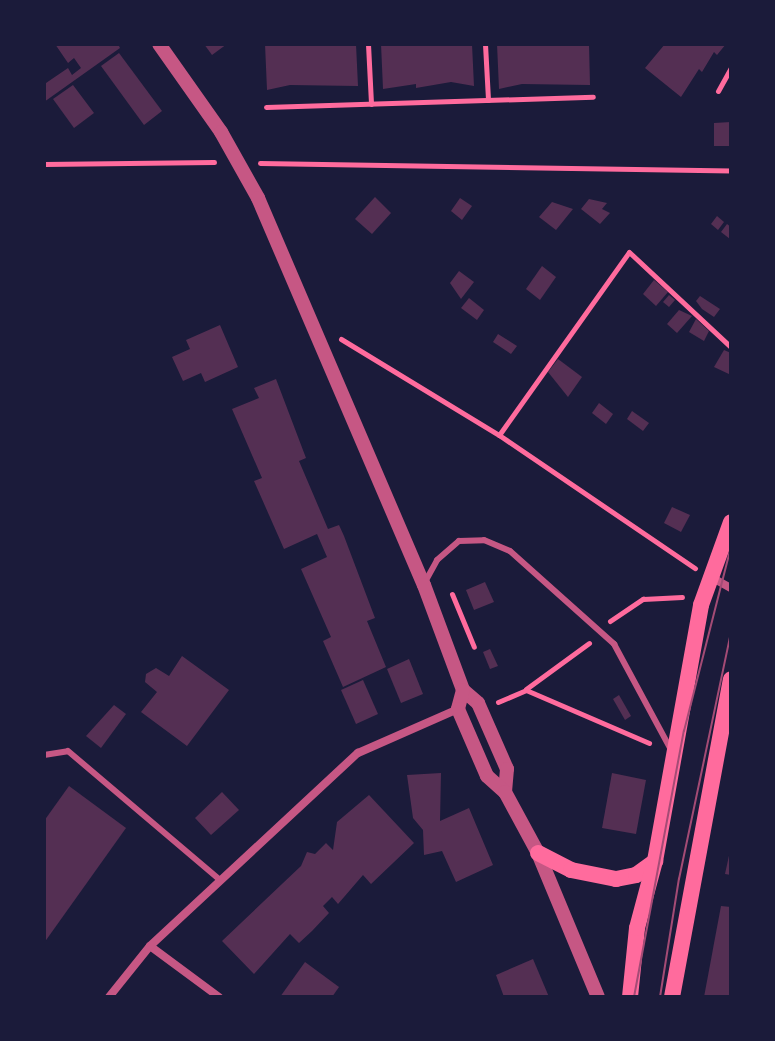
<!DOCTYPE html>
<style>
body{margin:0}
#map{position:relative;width:775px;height:1041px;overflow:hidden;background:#1b1b3a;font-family:Bitter,serif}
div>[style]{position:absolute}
.building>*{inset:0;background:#542f53}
.path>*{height:5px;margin:-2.5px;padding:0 2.5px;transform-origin:2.5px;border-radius:2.5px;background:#ff6b9d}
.service>*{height:6px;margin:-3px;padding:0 3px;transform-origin:3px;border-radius:3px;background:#c65784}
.minor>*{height:8px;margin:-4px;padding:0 4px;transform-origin:4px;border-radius:4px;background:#c65784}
.tertiary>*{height:14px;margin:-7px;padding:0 7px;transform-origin:7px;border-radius:7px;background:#c65784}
.secondary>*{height:16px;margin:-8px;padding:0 8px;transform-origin:8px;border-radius:8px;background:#ff6b9d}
.tram>*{height:2px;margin:-1px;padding:0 1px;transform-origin:1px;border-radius:1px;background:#a44b75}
span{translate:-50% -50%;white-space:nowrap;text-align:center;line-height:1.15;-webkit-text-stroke:6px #1b1b3a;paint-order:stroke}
.frame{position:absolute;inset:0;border:46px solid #1b1b3a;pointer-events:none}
</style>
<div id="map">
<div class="building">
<i style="clip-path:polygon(55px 44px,118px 44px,120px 48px,44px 102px,46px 83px,68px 68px,72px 75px,81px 68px,74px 58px,68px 63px)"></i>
<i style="clip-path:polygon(204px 44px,227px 44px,212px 55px)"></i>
<i style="clip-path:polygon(265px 44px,356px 44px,358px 86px,290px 85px,267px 90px)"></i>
<i style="clip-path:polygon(381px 44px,472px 44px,474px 86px,451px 82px,416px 88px,416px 84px,383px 89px)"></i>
<i style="clip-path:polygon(497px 44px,589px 44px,590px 85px,522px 84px,499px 89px)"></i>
<i style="clip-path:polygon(665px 44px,726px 44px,717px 55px,714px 52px,702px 72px,699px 69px,681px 97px,645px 68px)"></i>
<i style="clip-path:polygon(119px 53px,162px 111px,144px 125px,101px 66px)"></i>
<i style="clip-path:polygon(73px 85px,94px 113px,74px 128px,53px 99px)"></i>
<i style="clip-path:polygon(731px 122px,731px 146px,714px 146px,714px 123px)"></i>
<i style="clip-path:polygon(375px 197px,391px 213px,372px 234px,355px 219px)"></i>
<i style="clip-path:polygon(460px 198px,472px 206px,462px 220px,451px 211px)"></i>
<i style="clip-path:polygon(589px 199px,607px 203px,602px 209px,610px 213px,600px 224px,581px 209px)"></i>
<i style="clip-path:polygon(552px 202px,573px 209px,556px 230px,539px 217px)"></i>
<i style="clip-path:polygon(717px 216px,724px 222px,718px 230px,711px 224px)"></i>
<i style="clip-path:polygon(727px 224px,731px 227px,730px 239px,721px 232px)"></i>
<i style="clip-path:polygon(542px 266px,556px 277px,540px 300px,526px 289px)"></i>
<i style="clip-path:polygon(459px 271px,474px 282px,461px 299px,450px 283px)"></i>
<i style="clip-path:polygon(654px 280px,668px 292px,656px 306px,643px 294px)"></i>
<i style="clip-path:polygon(669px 295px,675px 300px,669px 307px,663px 302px)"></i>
<i style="clip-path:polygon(700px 296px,720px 309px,714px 317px,702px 309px,696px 301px)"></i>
<i style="clip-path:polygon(469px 298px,484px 310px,477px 320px,461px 308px)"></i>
<i style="clip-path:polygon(679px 310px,692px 316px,677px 333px,667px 324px)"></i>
<i style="clip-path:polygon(696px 319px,709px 331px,704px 341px,689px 332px)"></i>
<i style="clip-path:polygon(220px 325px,238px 367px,205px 382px,201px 373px,183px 381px,172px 357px,190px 349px,186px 340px)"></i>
<i style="clip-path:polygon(498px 334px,517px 346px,511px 354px,493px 342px)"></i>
<i style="clip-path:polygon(724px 350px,731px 353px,731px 375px,714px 367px)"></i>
<i style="clip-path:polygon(558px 359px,582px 377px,568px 397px,548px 372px)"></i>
<i style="clip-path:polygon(276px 379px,306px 458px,299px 461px,328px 529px,339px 525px,344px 536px,375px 618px,367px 621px,386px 667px,343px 687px,323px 641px,331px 637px,301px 569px,327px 557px,317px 534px,284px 549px,254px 481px,262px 478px,232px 409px,259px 398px,254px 388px)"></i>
<i style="clip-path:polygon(599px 403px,613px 414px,606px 424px,592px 413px)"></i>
<i style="clip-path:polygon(632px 411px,649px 423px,643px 431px,627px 419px)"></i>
<i style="clip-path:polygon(672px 507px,690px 515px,681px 532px,664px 523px)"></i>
<i style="clip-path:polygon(485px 582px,494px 602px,474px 610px,466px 590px)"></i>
<i style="clip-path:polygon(490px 649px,498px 666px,490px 669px,483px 652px)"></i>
<i style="clip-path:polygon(182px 656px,229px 690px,187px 746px,141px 712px,157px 692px,145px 682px,146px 674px,156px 668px,169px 676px)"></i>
<i style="clip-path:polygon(409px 659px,423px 694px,401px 703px,387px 669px)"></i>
<i style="clip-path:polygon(363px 680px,378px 714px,356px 724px,341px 690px)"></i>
<i style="clip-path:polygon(619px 695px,631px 716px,625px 720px,613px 699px)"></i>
<i style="clip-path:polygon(114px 705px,126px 714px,101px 748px,86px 736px)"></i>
<i style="clip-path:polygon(441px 773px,440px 821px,469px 808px,493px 865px,456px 882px,442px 851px,424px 855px,423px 830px,413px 818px,407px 775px)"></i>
<i style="clip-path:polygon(612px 773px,646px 780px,636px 834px,602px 828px)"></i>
<i style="clip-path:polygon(69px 786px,126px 828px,44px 943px,44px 821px)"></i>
<i style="clip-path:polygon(222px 792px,239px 810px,211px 835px,195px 818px)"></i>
<i style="clip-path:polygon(369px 795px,414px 843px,371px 884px,363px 875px,338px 904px,332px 897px,323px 906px,329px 913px,312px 931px,299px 943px,290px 934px,254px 974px,222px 941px,301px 866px,307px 852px,315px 854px,326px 843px,333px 850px,337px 822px)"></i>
<i style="clip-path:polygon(730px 851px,731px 851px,731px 875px,725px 874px)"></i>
<i style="clip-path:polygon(721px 906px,731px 907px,731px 997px,704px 997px)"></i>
<i style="clip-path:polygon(533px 959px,549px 997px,504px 997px,496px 975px)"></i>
<i style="clip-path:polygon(305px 962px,339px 987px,332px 997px,280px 997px)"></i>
</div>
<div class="path">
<i style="left:368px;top:44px;width:60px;rotate:87.1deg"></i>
<i style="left:485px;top:44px;width:56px;rotate:86.9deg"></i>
<i style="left:718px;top:91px;width:26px;rotate:-61deg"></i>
<i style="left:266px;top:107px;width:327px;rotate:-1.8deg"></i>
<i style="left:260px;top:163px;width:471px;rotate:0.9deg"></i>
<i style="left:44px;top:164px;width:170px;rotate:-0.7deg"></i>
<i style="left:341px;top:339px;width:185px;rotate:31.3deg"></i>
<i style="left:499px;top:435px;width:237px;rotate:34.2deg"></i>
<i style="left:499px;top:435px;width:224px;rotate:-54.6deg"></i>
<i style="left:629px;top:252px;width:139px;rotate:43deg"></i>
<i style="left:452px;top:594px;width:57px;rotate:67.5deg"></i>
<i style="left:610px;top:621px;width:40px;rotate:-34deg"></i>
<i style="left:643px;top:599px;width:39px;rotate:-3deg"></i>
<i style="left:526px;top:689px;width:78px;rotate:-36.1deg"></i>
<i style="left:498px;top:702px;width:30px;rotate:-23deg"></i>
<i style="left:526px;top:690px;width:134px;rotate:23.3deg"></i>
</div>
<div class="service">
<i style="left:425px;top:582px;width:25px;rotate:-61deg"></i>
<i style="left:437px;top:560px;width:29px;rotate:-41deg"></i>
<i style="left:459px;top:541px;width:25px;rotate:-2deg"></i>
<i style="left:484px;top:540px;width:28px;rotate:23deg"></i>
<i style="left:510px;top:551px;width:140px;rotate:41.8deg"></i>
<i style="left:614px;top:644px;width:120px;rotate:61.7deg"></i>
<i style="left:44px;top:755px;width:24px;rotate:-9deg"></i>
<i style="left:68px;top:751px;width:199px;rotate:40.3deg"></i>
</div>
<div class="minor">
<i style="left:711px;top:577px;width:23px;rotate:29deg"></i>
<i style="left:150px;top:946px;width:86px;rotate:36.5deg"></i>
<i style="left:109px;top:997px;width:65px;rotate:-51.2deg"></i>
<i style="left:150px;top:946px;width:284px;rotate:-42.9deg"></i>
<i style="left:358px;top:753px;width:109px;rotate:-23.7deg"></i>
</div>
<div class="tertiary">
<i style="left:159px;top:44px;width:108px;rotate:54.8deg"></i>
<i style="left:221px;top:132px;width:76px;rotate:60.7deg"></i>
<i style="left:258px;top:198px;width:421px;rotate:66.8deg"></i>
<i style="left:424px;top:585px;width:112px;rotate:69.6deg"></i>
<i style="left:463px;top:690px;width:20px;rotate:41deg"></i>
<i style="left:478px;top:703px;width:72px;rotate:66.3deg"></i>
<i style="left:507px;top:769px;width:23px;rotate:95deg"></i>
<i style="left:463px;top:690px;width:20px;rotate:105deg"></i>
<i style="left:458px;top:709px;width:73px;rotate:66.6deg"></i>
<i style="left:487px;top:776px;width:24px;rotate:42deg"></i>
<i style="left:505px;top:792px;width:69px;rotate:61.6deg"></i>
<i style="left:538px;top:853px;width:156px;rotate:67.4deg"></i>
</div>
<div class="secondary">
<i style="left:538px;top:853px;width:37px;rotate:27deg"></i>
<i style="left:571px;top:870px;width:46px;rotate:11.3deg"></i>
<i style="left:616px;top:879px;width:20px;rotate:-11deg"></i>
<i style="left:636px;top:875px;width:24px;rotate:-36deg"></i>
<i style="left:630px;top:997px;width:69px;rotate:-84.2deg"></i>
<i style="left:637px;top:928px;width:69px;rotate:-75deg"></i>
<i style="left:655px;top:861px;width:260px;rotate:-79.8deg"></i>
<i style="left:701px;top:605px;width:88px;rotate:-70.1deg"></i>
<i style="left:672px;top:997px;width:323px;rotate:-79.5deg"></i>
</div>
<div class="tram">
<i style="left:634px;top:997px;width:271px;rotate:-79.4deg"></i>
<i style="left:684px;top:731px;width:190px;rotate:-75.7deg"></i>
<i style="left:660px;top:997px;width:120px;rotate:-80.9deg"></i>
<i style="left:679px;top:879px;width:251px;rotate:-78.1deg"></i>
</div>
<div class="frame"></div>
</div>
